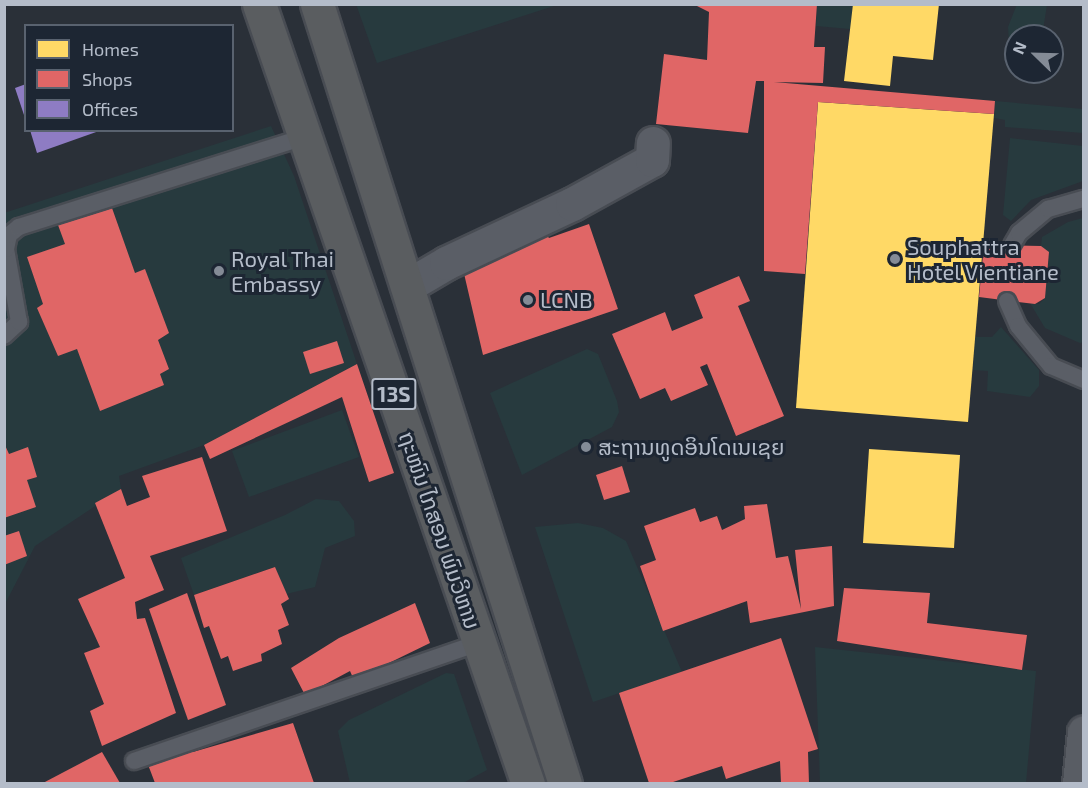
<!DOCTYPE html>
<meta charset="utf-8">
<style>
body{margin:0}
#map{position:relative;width:1088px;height:788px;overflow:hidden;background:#2a3038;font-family:"Exo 2","Noto Sans Lao",sans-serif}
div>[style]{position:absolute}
.green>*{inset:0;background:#273a3e}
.homes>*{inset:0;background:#ffd966}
.shops>*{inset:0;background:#e06666}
.offices>*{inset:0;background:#8e7cc3}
.roads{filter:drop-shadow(2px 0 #484c53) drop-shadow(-2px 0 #484c53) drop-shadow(0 2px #484c53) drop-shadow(0 -2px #484c53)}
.lane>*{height:16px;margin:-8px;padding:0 8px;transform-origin:8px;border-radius:8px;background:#5a5e66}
.street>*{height:33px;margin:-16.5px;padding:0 16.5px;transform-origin:16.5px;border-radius:16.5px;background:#5a5e66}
.secondary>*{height:33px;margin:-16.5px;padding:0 16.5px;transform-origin:16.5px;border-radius:16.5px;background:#595d64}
.highway>*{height:33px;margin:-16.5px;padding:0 16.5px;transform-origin:16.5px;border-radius:16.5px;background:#5a5d60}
.dots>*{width:16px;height:16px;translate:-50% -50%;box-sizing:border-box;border:3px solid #1d2633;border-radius:50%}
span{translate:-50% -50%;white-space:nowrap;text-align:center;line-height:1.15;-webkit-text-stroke:6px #1d2633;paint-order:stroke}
.shield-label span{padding:2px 4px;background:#1d2633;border:2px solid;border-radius:4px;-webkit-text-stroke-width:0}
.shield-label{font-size:21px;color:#b4bcc9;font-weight:700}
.poi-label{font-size:22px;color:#b4bcc9}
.left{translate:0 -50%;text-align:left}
.street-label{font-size:22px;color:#b4bcc9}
.frame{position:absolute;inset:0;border:6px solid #b4bcc9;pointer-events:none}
.legend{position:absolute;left:24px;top:24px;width:210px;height:108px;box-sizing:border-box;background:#1d2633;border:2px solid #59626f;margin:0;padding:8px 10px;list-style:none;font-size:18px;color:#b4bcc9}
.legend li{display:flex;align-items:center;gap:12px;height:30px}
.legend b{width:30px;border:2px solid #59626f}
.north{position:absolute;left:1004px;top:24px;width:60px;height:60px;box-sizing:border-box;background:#1d2633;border:2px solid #59626f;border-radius:50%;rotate:293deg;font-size:16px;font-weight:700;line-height:24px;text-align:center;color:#b4bcc9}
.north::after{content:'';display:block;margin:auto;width:21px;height:27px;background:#848b96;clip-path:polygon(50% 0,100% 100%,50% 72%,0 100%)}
</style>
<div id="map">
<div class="green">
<i style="clip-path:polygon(356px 4px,557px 4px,557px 5px,377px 63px)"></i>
<i style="clip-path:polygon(1017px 4px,1047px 5px,1042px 36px,1016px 36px,1016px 60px,1010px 59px,1008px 27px)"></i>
<i style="clip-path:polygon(817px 5px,853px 5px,850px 29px,816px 26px)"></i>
<i style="clip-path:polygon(995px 101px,1083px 109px,1083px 133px,1005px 127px,1005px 120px,994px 118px)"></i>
<i style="clip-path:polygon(271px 126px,294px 176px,357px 364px,204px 445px,119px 476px,121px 489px,35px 546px,5px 604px,4px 213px)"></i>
<i style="clip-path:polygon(1010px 138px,1083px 146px,1083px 181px,1031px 200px,1011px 221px,1003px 215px)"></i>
<i style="clip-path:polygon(1083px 218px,1083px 342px,1080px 343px,1045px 328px,1030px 303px,1039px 304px,1045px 298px,1049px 253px,1041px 246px,1042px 237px,1068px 222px)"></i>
<i style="clip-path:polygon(1001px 327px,1039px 370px,1039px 386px,1030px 397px,987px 391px,988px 371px,973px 370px,975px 337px,992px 337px)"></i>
<i style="clip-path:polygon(587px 349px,598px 354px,617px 401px,619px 412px,612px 427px,522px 475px,490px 393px)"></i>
<i style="clip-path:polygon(342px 410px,359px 457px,249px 497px,232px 451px)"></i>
<i style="clip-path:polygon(316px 499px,339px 501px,354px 521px,355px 536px,325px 548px,315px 587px,286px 594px,274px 567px,194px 595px,181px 558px,285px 515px)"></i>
<i style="clip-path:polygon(578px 523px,603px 528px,626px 541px,682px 672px,593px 702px,535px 527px)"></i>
<i style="clip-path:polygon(815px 647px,1036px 671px,1026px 783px,820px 783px)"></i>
<i style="clip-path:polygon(446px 673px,454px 674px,487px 770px,463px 783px,350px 783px,338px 731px,349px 720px)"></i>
</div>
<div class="homes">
<i style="clip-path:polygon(853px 4px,939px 4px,933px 60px,893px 56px,890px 86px,844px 81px)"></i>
<i style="clip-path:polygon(818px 102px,994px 114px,968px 422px,796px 408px)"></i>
<i style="clip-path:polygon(869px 449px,960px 455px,954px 548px,863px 543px)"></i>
</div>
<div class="shops">
<i style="clip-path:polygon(693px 4px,817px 4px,814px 47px,825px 47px,823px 83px,774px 82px,995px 101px,994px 114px,818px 102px,805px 274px,764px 271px,764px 81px,756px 81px,748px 133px,656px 124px,664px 54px,707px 60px,709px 12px)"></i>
<i style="clip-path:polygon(112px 208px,135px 273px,145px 269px,169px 333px,158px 340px,169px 369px,160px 374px,164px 385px,100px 411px,77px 349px,58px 356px,37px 308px,43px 304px,27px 257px,65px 244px,58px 225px)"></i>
<i style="clip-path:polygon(589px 224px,618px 309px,483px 355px,462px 265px,544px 232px,549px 238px)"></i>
<i style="clip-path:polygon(984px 245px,1041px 246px,1049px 252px,1045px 298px,1035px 304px,979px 297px)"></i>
<i style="clip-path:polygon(739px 276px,750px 301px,738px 306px,784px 416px,736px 436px,707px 364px,700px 367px,708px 385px,671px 401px,665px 388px,640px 399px,612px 334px,665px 312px,672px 331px,703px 318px,694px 295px)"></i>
<i style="clip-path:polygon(337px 341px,344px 363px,310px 374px,303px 352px)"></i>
<i style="clip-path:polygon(357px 364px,394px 473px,369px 482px,342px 397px,210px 459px,204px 445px)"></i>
<i style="clip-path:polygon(4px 443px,9px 454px,28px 447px,37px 477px,27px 480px,36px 507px,4px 518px)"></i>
<i style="clip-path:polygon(202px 457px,227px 531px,150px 556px,164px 590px,135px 602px,137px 619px,145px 618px,176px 713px,102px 746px,90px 711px,104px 704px,84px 653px,100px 647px,78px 599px,125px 578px,95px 503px,121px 489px,127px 506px,150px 497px,142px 476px)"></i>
<i style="clip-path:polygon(622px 466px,630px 492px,604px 500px,596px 475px)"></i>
<i style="clip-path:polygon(767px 504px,776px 558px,788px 556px,801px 609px,795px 550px,832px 546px,834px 606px,750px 623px,747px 601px,663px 631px,640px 566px,656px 560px,644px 526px,695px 508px,700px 522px,717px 516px,722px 530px,745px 519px,744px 506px)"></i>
<i style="clip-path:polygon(19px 531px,27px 556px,4px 565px,4px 536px)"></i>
<i style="clip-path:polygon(275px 567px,289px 599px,281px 604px,289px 625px,278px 630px,282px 644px,261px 654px,262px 661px,233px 671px,228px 656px,221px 659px,209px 626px,204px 628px,194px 595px)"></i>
<i style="clip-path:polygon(844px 588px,930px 593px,927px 623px,1027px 635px,1022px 670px,837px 641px)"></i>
<i style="clip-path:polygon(187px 593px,226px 705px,188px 720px,149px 609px)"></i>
<i style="clip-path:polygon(415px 603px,430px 643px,354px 680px,350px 671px,305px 695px,291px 668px,339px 638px)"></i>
<i style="clip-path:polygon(781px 638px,818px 749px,808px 752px,809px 783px,781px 783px,780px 761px,726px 779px,722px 766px,670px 783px,649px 783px,619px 693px)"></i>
<i style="clip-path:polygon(293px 723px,314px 783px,155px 783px,147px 762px,191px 745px,193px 752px)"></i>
<i style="clip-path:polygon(102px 752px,120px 783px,43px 783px)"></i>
</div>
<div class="offices">
<i style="clip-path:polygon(26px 84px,26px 118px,25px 118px,15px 88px)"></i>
<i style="clip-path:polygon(30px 130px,99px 130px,99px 131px,37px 153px)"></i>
</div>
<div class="roads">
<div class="lane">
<i style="left:1012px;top:245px;width:14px;rotate:-60deg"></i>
<i style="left:1019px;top:233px;width:38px;rotate:-40deg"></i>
<i style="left:1048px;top:209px;width:37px;rotate:-16deg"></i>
<i style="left:1007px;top:301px;width:27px;rotate:66deg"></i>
<i style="left:1018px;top:326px;width:52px;rotate:50.5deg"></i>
<i style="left:1051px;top:366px;width:36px;rotate:23deg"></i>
<i style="left:4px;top:336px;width:21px;rotate:-43deg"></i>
<i style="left:19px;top:322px;width:74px;rotate:-100.1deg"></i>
<i style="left:6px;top:249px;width:14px;rotate:-78deg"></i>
<i style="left:9px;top:235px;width:13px;rotate:-39deg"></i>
<i style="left:19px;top:227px;width:300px;rotate:-17.5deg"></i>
<i style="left:134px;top:761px;width:365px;rotate:-18.9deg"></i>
</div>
<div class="street">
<i style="left:407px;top:286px;width:45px;rotate:-30.5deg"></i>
<i style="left:446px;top:263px;width:139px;rotate:-25.1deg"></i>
<i style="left:572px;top:204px;width:91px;rotate:-28.8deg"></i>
<i style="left:652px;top:160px;width:17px;rotate:-87deg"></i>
</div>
<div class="secondary">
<i style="left:1079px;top:784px;width:52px;rotate:-84.5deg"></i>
</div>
<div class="highway">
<i style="left:259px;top:4px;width:825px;rotate:70.97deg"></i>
<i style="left:317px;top:4px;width:818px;rotate:72.36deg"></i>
</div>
</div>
<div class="dots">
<i style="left:895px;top:259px;background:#848b96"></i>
<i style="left:219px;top:271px;background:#848b96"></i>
<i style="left:528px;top:300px;background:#848b96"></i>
<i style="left:586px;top:447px;background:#848b96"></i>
</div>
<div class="shield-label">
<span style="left:394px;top:394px">13S</span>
</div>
<div class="poi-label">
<span class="left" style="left:907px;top:259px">Souphattra<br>Hotel Vientiane</span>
<span class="left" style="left:231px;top:271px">Royal Thai<br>Embassy</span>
<span class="left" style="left:540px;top:300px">LCNB</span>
<span class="left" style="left:598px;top:447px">ສະຖານທູດອິນໂດເນເຊຍ</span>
</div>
<div class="street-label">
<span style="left:440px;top:530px;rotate:71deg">ຖະໜົນ ໄກສອນ ພົມວິຫານ</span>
</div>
<div class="frame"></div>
<ul class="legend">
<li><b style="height:16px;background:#ffd966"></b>Homes</li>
<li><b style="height:16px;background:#e06666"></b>Shops</li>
<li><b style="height:16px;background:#8e7cc3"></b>Offices</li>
</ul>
<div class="north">N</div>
</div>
